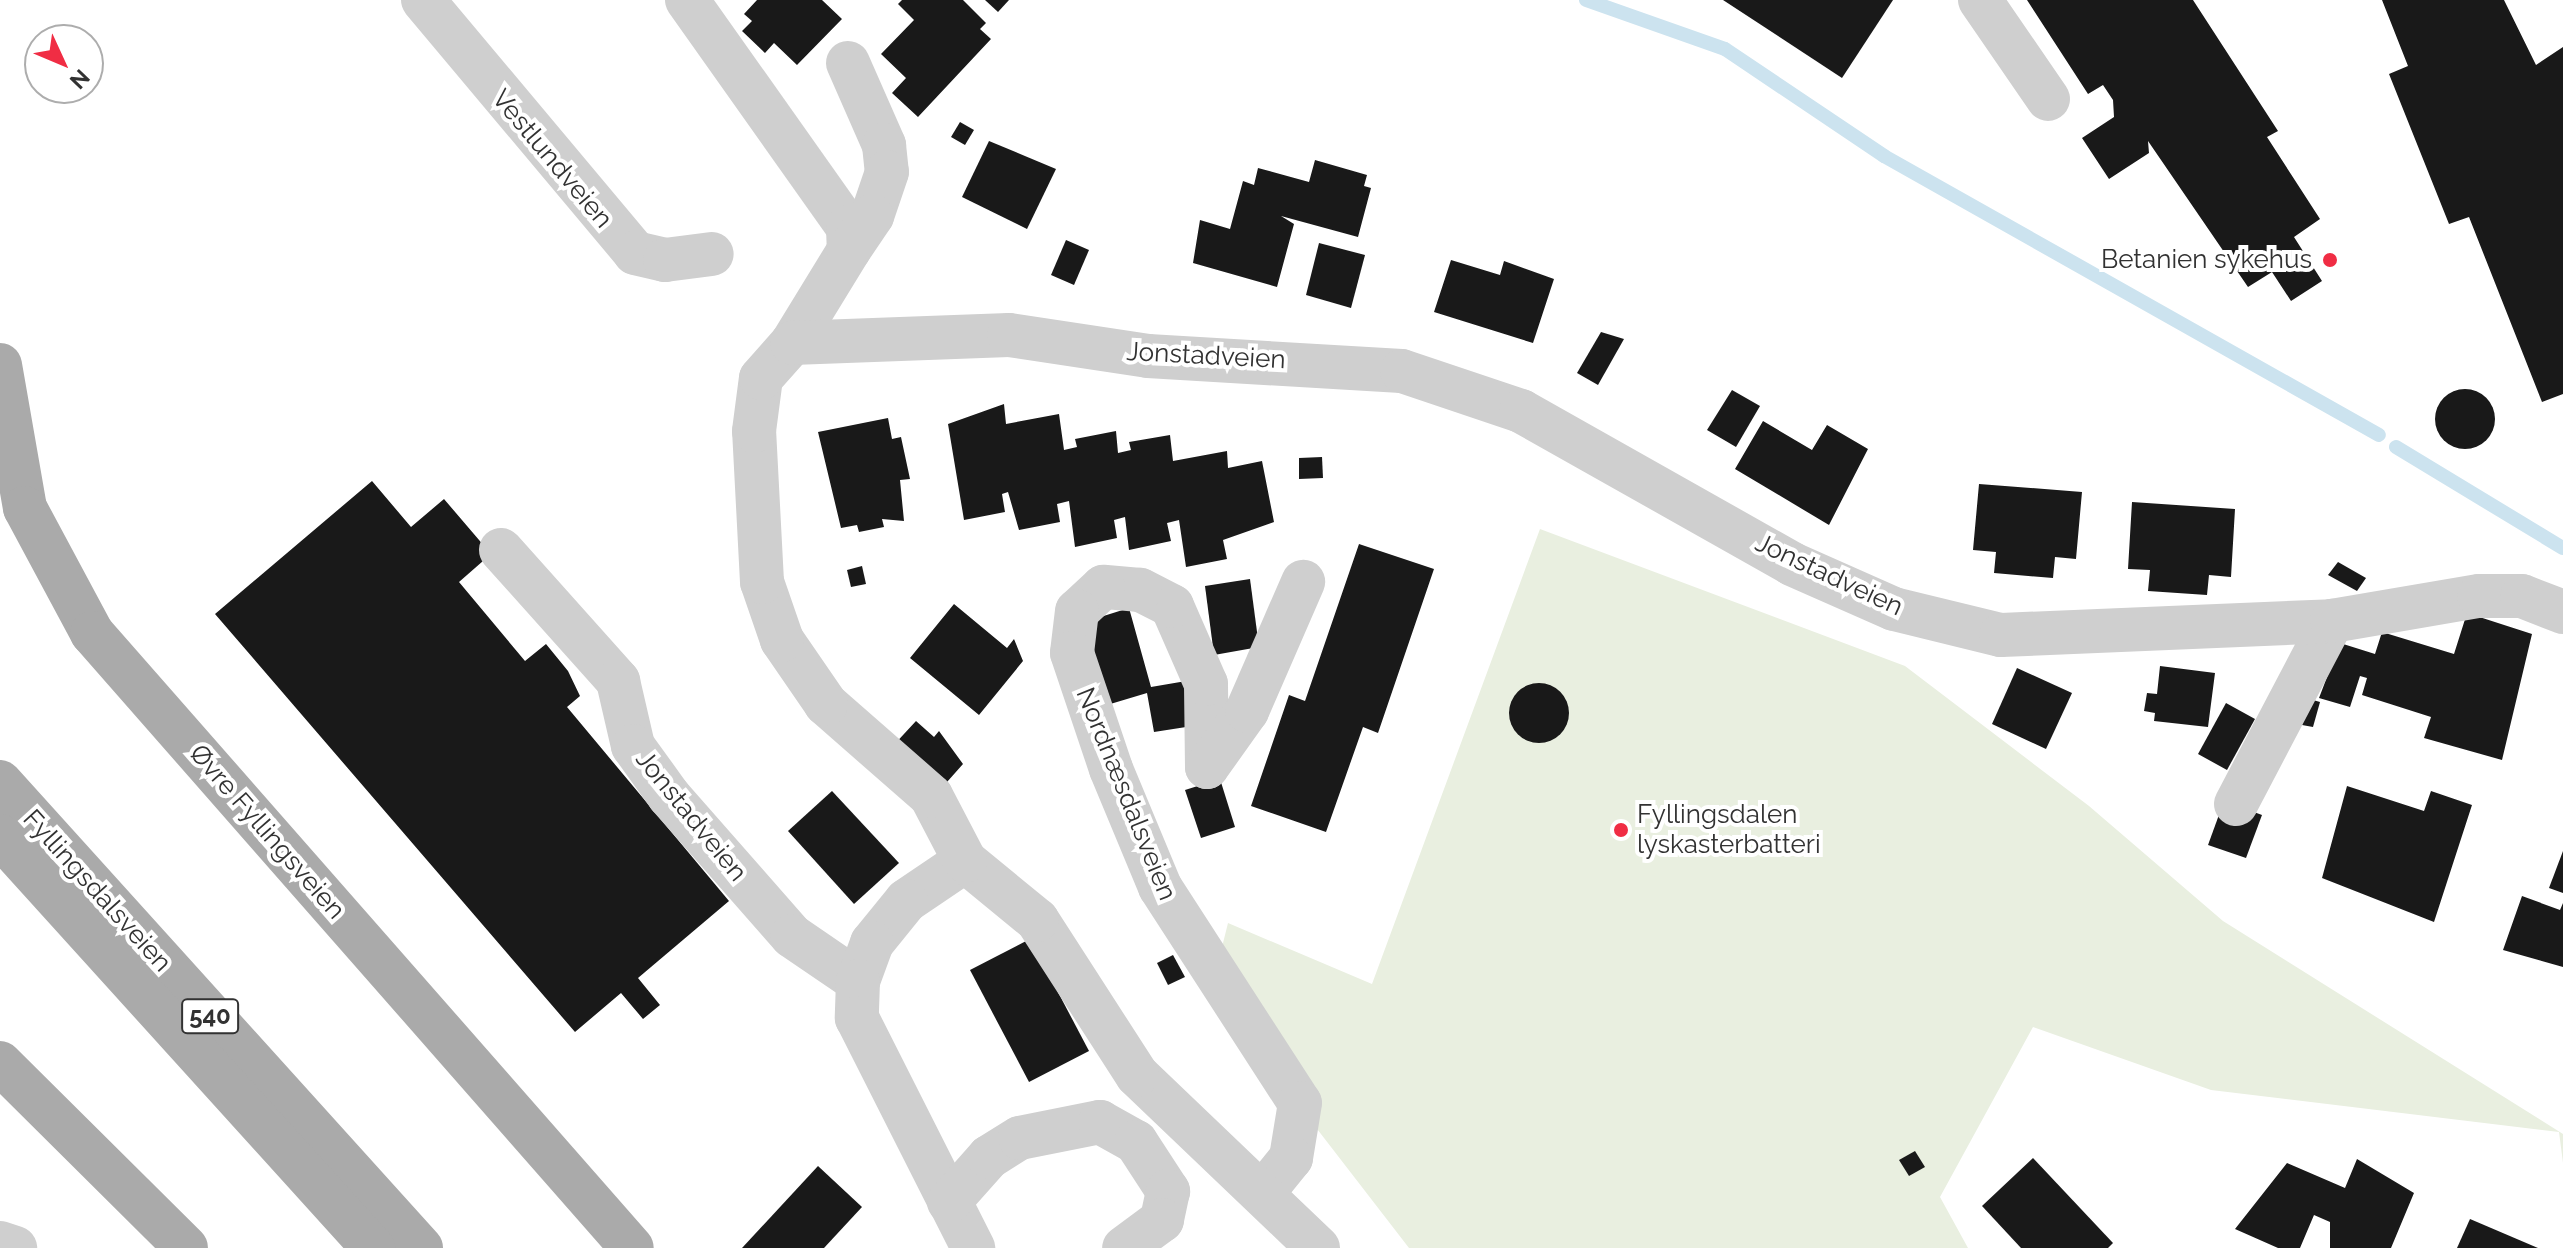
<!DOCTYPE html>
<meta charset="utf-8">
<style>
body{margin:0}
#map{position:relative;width:2563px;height:1248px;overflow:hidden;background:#fff;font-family:Raleway,sans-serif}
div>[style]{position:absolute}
.green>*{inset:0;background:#e9efe0}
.stream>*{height:14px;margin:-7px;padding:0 7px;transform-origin:7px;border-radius:7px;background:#cce3ef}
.building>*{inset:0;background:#191919}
.round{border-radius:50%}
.minor>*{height:44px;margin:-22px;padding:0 22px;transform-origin:22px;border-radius:22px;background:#cfcfcf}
.major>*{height:44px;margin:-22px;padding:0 22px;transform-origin:22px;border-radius:22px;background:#aaa}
.dots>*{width:22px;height:22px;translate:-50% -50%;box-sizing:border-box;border:4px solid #fff;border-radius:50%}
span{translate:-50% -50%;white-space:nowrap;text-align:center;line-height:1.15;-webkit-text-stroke:8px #fff;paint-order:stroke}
.shield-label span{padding:2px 6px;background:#fff;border:2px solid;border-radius:6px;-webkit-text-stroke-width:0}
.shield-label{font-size:24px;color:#323232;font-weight:700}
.street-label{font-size:26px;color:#323232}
.poi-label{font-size:26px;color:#323232}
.right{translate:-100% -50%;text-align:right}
.left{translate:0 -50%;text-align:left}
.north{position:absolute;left:24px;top:24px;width:80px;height:80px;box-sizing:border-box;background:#fff;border:2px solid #adadad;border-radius:50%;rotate:134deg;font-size:22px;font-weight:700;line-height:32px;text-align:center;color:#323232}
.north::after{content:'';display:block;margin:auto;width:28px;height:36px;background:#f02d44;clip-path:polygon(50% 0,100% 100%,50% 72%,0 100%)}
</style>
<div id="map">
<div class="green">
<i style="clip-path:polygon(1540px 529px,1905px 666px,2089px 806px,2223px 921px,2563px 1134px,2563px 1163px,2559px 1132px,2211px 1090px,2033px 1027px,1940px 1197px,1968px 1248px,1409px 1248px,1267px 1064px,1217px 967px,1228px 923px,1372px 984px)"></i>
</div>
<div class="stream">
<i style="left:1586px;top:0;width:147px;rotate:19.4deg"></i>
<i style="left:1725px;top:49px;width:192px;rotate:33.9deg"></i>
<i style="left:1884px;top:156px;width:568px;rotate:29.41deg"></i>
<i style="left:2396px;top:447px;width:195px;rotate:31.2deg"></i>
</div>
<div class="building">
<i style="clip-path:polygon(757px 0,822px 0,842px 19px,797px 65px,774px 43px,765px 53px,742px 31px,752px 21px,744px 14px)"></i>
<i style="clip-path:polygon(902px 0,963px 0,986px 23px,980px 29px,991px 39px,918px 117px,892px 93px,906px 78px,881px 54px,914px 20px,898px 4px)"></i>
<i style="clip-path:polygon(985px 0,1009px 0,998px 12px)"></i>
<i style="clip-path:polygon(1723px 0,1893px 0,1842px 78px)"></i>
<i style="clip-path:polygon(2027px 0,2193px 0,2278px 131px,2267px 137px,2320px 219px,2294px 237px,2322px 281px,2291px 301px,2272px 272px,2248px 287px,2148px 141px,2149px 153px,2109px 179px,2082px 138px,2114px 117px,2113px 100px,2103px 85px,2088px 94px)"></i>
<i style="clip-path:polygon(2382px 0,2504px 0,2536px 65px,2563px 47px,2563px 394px,2542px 402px,2469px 217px,2449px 224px,2389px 74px,2408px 66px)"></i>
<i style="clip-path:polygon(960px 122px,974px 130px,965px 145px,951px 137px)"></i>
<i style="clip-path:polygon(989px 141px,1056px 169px,1027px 229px,962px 197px)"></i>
<i style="clip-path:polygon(1315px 160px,1367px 175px,1364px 186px,1371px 188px,1358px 237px,1281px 216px,1294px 224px,1277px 287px,1193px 263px,1200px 220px,1230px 229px,1243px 181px,1254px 185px,1258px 168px,1309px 182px)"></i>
<i style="clip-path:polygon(1066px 240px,1089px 250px,1074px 285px,1051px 275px)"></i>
<i style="clip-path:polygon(1319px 243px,1365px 255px,1351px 308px,1306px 295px)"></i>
<i style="clip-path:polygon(1451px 260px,1500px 275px,1504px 261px,1554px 279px,1533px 343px,1434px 312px)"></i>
<i style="clip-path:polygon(1601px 332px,1624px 339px,1598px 385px,1577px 373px)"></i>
<i class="round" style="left:2435px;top:389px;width:60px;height:60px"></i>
<i style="clip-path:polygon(1732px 390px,1760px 406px,1736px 447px,1707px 430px)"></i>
<i style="clip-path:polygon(1004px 404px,1006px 424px,1059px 414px,1064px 450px,1077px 447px,1075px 439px,1116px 431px,1118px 453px,1131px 450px,1129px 442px,1170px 435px,1173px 461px,1227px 451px,1228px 468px,1262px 461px,1274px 522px,1223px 540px,1227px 559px,1186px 567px,1179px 520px,1167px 523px,1171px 541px,1129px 550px,1125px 517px,1114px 520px,1117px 538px,1075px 547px,1069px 501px,1057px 504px,1060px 522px,1019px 530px,1008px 492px,1002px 494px,1005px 512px,964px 520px,948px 424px)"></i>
<i style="clip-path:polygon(888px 418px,892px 439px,901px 437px,910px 479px,900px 480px,904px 521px,882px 519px,884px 527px,859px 532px,857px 525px,841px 528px,818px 432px)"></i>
<i style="clip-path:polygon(1763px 421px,1812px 450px,1827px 425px,1868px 449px,1829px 525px,1735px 469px)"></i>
<i style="clip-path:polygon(1322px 457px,1323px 478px,1299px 479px,1299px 458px)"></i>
<i style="clip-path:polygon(372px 481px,411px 527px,444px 499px,491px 554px,459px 582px,525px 661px,546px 644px,568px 671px,580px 696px,567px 707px,729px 901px,638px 978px,660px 1005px,643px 1019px,621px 993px,575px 1032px,215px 614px)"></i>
<i style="clip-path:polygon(1979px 484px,2082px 492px,2076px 559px,2055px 557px,2053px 578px,1994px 573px,1996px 552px,1973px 550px)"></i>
<i style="clip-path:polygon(2132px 502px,2235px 509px,2231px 577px,2209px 575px,2207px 595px,2148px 591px,2150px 570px,2128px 569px)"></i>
<i style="clip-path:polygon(1359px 544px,1434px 569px,1378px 733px,1363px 727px,1326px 832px,1251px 806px,1289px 695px,1305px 701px)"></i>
<i style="clip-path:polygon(2338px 562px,2366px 578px,2357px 591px,2328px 575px)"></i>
<i style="clip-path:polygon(862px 566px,866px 584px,851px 587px,847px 570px)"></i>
<i style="clip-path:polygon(1250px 579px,1259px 647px,1214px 655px,1205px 586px)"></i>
<i style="clip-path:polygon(954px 604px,1007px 648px,1014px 639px,1023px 661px,979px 715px,910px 658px)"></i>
<i style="clip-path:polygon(1129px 608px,1151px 687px,1192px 680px,1199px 725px,1154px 732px,1147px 693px,1107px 705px,1090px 647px,1094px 619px)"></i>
<i style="clip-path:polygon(2467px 613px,2532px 634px,2502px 760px,2424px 738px,2431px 717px,2362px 695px,2367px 678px,2360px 676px,2350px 707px,2319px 698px,2340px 643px,2375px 654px,2382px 632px,2454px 654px)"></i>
<i style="clip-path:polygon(2160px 666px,2215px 673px,2208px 727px,2154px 721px,2155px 713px,2144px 711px,2147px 693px,2157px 694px)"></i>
<i style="clip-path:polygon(2017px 668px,2072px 693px,2046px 749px,1992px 724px)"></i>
<i class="round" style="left:1509px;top:683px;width:60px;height:60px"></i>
<i style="clip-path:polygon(2306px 698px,2320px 702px,2313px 727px,2302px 725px)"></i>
<i style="clip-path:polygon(2226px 703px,2255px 719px,2227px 770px,2198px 754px)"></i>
<i style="clip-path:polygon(916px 721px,934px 737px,939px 731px,963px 764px,939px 791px,891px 748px)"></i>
<i style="clip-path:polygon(1220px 779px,1235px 827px,1201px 838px,1185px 790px)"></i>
<i style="clip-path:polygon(2347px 786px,2424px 811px,2431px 791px,2472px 805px,2434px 922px,2322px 878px)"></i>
<i style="clip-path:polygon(832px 791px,899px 863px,854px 904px,788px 831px)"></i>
<i style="clip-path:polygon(2224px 801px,2262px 815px,2246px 858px,2208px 845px)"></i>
<i style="clip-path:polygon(2563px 851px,2563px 893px,2549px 888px)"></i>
<i style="clip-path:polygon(2522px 896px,2560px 910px,2563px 903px,2563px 967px,2503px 950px)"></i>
<i style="clip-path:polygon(1030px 939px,1089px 1051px,1029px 1082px,970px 970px)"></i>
<i style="clip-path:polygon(1173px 955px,1185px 977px,1168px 985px,1157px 963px)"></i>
<i style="clip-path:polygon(1915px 1151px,1925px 1167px,1909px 1176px,1899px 1160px)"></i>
<i style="clip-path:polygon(2033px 1158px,2113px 1243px,2108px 1248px,2021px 1248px,1982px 1206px)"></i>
<i style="clip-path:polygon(2357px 1159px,2414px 1193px,2391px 1248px,2330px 1248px,2330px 1222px,2314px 1215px,2300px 1248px,2278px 1248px,2235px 1229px,2287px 1163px,2345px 1188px)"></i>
<i style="clip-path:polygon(818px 1166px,862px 1207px,824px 1248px,742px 1248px)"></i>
<i style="clip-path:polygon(2470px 1219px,2538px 1248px,2457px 1248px)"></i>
</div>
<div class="minor">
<i style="left:423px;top:0;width:330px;rotate:50deg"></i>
<i style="left:635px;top:253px;width:31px;rotate:13deg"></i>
<i style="left:665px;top:260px;width:47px;rotate:-7.3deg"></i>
<i style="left:687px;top:0;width:278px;rotate:54.7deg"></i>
<i style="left:848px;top:227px;width:23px;rotate:88deg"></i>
<i style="left:849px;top:250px;width:109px;rotate:121.5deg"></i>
<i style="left:1980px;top:0;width:120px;rotate:55.5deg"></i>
<i style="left:848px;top:63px;width:90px;rotate:66.3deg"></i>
<i style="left:884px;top:145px;width:27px;rotate:84deg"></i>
<i style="left:887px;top:172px;width:46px;rotate:108.8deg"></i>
<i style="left:872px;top:216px;width:41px;rotate:124.1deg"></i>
<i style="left:501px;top:550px;width:176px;rotate:48.2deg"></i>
<i style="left:618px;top:681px;width:67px;rotate:77deg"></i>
<i style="left:633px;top:746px;width:62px;rotate:54.2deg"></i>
<i style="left:669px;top:796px;width:186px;rotate:48.7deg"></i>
<i style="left:792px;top:936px;width:80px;rotate:34.3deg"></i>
<i style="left:1207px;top:767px;width:83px;rotate:-90.7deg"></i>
<i style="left:1206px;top:684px;width:85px;rotate:-113.6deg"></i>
<i style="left:1172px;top:606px;width:36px;rotate:-153deg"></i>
<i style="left:1140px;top:590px;width:37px;rotate:-175deg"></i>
<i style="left:1103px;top:587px;width:35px;rotate:137deg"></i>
<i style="left:1077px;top:611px;width:42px;rotate:96.8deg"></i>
<i style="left:1072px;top:653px;width:122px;rotate:71.4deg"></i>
<i style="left:1111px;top:769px;width:128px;rotate:67.4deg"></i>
<i style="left:1160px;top:887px;width:257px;rotate:57.1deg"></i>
<i style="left:1300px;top:1103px;width:56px;rotate:99.3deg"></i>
<i style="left:1291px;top:1158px;width:46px;rotate:128.9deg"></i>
<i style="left:1207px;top:767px;width:69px;rotate:-54.5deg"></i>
<i style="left:1247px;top:711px;width:141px;rotate:-66.5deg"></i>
<i style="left:2236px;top:804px;width:207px;rotate:-62.3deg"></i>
<i style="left:965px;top:861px;width:71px;rotate:145.9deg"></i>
<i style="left:906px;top:901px;width:54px;rotate:129deg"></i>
<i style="left:872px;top:943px;width:40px;rotate:110.2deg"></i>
<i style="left:858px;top:981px;width:37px;rotate:92deg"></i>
<i style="left:857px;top:1018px;width:258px;rotate:63.2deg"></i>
<i style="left:949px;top:1202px;width:60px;rotate:-48.4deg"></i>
<i style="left:989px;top:1157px;width:36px;rotate:-32deg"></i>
<i style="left:1020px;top:1138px;width:82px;rotate:-11.3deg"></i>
<i style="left:1100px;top:1122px;width:41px;rotate:29.1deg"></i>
<i style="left:1136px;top:1142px;width:59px;rotate:56.9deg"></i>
<i style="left:1168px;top:1191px;width:30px;rotate:102deg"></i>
<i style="left:1162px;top:1220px;width:47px;rotate:143.6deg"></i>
<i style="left:0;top:1243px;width:16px;rotate:18deg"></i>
<i style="left:1318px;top:1248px;width:250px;rotate:-136.3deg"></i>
<i style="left:1137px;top:1075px;width:184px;rotate:-122.8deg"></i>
<i style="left:1037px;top:920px;width:93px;rotate:-140.7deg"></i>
<i style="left:965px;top:861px;width:73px;rotate:-117.6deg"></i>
<i style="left:931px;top:796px;width:140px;rotate:-138.8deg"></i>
<i style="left:826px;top:704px;width:78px;rotate:-124.5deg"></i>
<i style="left:782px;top:640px;width:61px;rotate:-109deg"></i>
<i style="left:762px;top:582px;width:151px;rotate:-93deg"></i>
<i style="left:754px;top:431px;width:53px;rotate:-82.5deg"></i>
<i style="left:761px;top:378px;width:47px;rotate:-48.5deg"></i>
<i style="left:792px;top:343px;width:217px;rotate:-2.1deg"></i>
<i style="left:1009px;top:335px;width:141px;rotate:8.6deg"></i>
<i style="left:1148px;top:356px;width:254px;rotate:3.4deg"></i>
<i style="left:1402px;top:371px;width:126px;rotate:18.6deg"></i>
<i style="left:1521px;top:411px;width:311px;rotate:29.4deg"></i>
<i style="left:1792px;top:564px;width:111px;rotate:23.8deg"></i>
<i style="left:1894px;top:609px;width:110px;rotate:13.7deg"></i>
<i style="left:2001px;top:635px;width:331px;rotate:-2.4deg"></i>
<i style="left:2332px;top:621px;width:149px;rotate:-9.7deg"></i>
<i style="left:2479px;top:596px;width:43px"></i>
<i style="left:2522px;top:596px;width:44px;rotate:21.3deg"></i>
</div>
<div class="major">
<i style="left:0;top:365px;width:145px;rotate:80.1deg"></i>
<i style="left:25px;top:508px;width:142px;rotate:61.8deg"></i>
<i style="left:92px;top:633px;width:818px;rotate:48.72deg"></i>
<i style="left:0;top:782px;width:628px;rotate:47.9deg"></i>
<i style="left:0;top:836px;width:556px;rotate:47.84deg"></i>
<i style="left:0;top:1063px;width:262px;rotate:44.8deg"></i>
</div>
<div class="dots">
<i style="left:2330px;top:260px;background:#f02d44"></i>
<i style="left:1621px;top:830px;background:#f02d44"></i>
</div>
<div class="shield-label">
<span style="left:210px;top:1016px">540</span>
</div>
<div class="street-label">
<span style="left:552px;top:159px;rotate:50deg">Vestlundveien</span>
<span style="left:1206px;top:356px;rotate:3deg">Jonstadveien</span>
<span style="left:1829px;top:575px;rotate:25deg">Jonstadveien</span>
<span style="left:1126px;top:794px;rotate:68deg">Nordnæsdalsveien</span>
<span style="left:691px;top:816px;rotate:51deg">Jonstadveien</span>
<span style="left:267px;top:832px;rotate:49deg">Øvre Fyllingsveien</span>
<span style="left:97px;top:891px;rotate:48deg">Fyllingsdalsveien</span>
</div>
<div class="poi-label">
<span class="right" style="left:2312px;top:260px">Betanien sykehus</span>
<span class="left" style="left:1637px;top:830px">Fyllingsdalen<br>lyskasterbatteri</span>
</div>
<div class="north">N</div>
</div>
